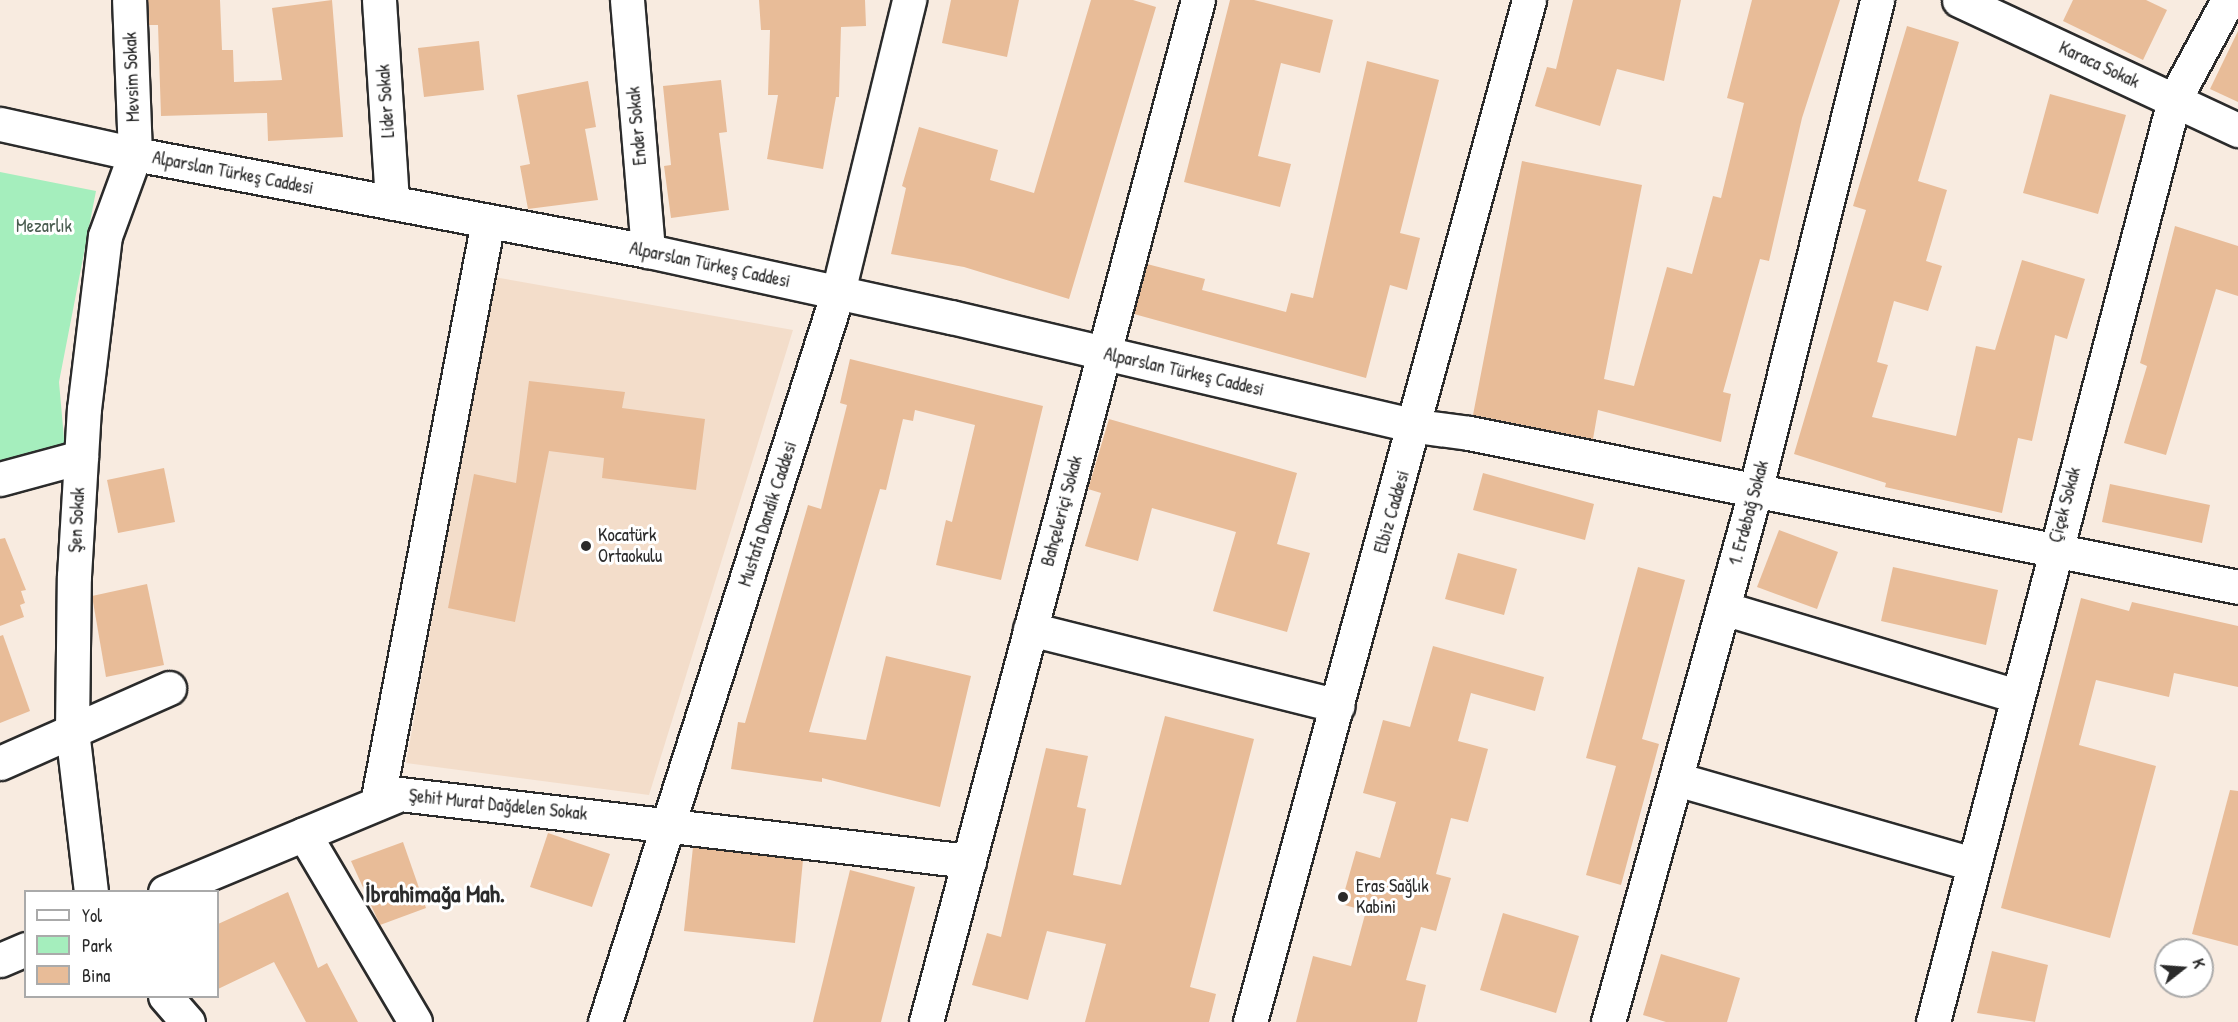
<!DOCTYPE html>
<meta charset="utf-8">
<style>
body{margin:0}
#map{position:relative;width:2238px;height:1022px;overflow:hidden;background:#f8ebe0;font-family:"Patrick Hand",sans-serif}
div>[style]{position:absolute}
.built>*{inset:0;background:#f3ddca}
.green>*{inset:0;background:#a5eebd}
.building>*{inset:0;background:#e8bc98}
.roads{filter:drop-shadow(2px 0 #2b2b2b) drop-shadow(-2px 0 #2b2b2b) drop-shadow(0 2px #2b2b2b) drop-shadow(0 -2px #2b2b2b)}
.minor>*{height:33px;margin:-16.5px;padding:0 16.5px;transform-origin:16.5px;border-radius:16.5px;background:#fff}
.dots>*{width:16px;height:16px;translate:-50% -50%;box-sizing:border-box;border:3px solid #fff;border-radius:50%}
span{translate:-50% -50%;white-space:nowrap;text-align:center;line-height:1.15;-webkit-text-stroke:6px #fff;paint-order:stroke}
.street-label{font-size:18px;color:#2b2b2b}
.park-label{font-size:18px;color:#4a5c50}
.poi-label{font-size:18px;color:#2b2b2b}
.left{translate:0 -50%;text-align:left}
.district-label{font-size:24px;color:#2b2b2b;font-weight:700}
.legend{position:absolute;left:24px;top:890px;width:195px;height:108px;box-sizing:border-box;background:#fff;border:2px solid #aaa;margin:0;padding:8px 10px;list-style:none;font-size:18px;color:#2b2b2b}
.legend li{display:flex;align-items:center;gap:12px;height:30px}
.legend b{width:30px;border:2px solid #aaa}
.north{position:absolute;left:2154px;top:938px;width:60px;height:60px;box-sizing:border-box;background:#fff;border:2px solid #aaa;border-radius:50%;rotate:73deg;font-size:16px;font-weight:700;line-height:24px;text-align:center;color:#2b2b2b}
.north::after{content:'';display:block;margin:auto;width:21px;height:27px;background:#2b2b2b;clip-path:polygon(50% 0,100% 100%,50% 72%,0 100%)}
</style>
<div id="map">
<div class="built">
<i style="clip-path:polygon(494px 277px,793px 330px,649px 795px,406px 763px)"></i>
</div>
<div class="green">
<i style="clip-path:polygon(0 172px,96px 191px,59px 382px,65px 450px,0 468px)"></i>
</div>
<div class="building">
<i style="clip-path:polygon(148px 0,220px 0,222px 50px,233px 50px,234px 82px,282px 80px,272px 8px,332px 0,343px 137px,268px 141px,267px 113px,161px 116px,158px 25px,149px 25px)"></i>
<i style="clip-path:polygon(759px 0,865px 0,866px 26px,841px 27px,839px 97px,836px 97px,823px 169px,767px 159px,778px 95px,768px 95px,770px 30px,761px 30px)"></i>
<i style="clip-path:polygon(951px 0,1019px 0,1007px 57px,942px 43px)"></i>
<i style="clip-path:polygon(1091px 0,1133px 0,1156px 7px,1069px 299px,964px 267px,891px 254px,906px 188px,902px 186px,919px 127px,998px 150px,990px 180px,1034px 193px)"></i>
<i style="clip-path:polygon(1230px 0,1254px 0,1333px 20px,1320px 73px,1281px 63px,1258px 156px,1291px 164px,1280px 207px,1184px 182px)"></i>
<i style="clip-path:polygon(1573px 0,1681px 0,1664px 81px,1617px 69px,1600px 126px,1535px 106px,1547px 67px,1556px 69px)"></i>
<i style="clip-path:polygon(1752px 0,1840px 0,1802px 118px,1769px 261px,1760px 259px,1723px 392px,1731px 394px,1721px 442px,1598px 410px,1593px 439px,1473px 415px,1522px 161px,1642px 185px,1604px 379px,1634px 386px,1667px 267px,1692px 274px,1713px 196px,1721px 198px,1744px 103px,1727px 98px)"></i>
<i style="clip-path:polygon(2073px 0,2146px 0,2167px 10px,2143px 60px,2063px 21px)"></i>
<i style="clip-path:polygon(1907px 26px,1959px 42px,1918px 181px,1947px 190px,1926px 261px,1942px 266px,1928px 311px,1894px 301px,1877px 362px,1888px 365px,1872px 417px,1956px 436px,1976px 346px,1995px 350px,2022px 260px,2085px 279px,2067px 339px,2055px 335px,2032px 441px,2018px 438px,2002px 513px,1885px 487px,1886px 483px,1794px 454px,1866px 210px,1853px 206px)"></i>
<i style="clip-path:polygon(2238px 31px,2238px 102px,2210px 89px)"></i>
<i style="clip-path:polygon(479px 41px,484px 90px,424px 97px,418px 48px)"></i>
<i style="clip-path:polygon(1367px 61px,1439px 80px,1400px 233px,1420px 238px,1407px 290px,1390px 285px,1366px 378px,1134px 314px,1147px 264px,1205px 279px,1202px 290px,1286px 312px,1291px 293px,1313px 298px)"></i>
<i style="clip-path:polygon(721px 80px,727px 132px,719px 133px,729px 210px,671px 218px,664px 166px,671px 165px,663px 86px)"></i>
<i style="clip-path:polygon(588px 81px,596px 127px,585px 129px,598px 200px,528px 209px,520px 166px,530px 164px,517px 95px)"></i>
<i style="clip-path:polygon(2050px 94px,2126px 115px,2098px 214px,2023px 193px)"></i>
<i style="clip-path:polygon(2175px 226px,2238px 246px,2238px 296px,2216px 289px,2166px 455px,2124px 443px,2147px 366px,2140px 363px)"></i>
<i style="clip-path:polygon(850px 359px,1043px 406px,1001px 580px,936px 565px,946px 520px,952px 522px,975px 425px,915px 410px,913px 421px,903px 419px,886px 490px,880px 489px,809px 732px,866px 740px,886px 656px,971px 676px,940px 807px,822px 778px,822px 782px,731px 769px,738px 722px,745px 723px,808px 505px,821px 509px,847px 405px,840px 403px)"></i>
<i style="clip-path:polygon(529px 381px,625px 392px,622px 408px,705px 419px,696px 490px,602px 478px,604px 458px,549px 451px,515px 622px,448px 608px,474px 474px,516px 483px)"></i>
<i style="clip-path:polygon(1109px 419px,1297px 473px,1277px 544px,1310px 553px,1287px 632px,1213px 611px,1236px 532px,1152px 508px,1138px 561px,1085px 546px,1101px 493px,1088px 489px)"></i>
<i style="clip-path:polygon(164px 468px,175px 522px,118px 533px,107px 480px)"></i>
<i style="clip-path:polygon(1483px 473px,1594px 504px,1585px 540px,1473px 510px)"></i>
<i style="clip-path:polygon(2110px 484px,2210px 505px,2202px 543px,2102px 522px)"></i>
<i style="clip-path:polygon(1779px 530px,1838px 552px,1817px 609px,1757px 587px)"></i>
<i style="clip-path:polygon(5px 538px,26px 590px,21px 591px,25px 603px,20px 605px,24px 617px,0 626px,0 539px)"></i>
<i style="clip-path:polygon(1458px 553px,1517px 569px,1504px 615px,1445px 599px)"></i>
<i style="clip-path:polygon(1638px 567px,1685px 580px,1642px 739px,1659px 744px,1621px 885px,1586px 875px,1616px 766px,1586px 758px)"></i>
<i style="clip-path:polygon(1893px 567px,1998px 590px,1986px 645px,1881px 621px)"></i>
<i style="clip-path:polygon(147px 584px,164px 665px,106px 677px,92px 596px)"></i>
<i style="clip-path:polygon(2081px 598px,2129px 611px,2132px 602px,2238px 626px,2238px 687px,2174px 673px,2169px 697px,2096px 680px,2079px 745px,2156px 766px,2110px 938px,2001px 908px)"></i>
<i style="clip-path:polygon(3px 635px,30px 711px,0 723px,0 636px)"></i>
<i style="clip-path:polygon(1433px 646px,1544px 677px,1535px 711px,1471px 693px,1458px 741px,1488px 749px,1468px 822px,1451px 818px,1436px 874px,1451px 878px,1436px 931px,1421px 927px,1406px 980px,1426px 985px,1417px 1022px,1296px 1022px,1313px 956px,1351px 966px,1366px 911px,1341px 904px,1356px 851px,1380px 858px,1396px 802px,1363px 793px,1383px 720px,1410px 727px)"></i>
<i style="clip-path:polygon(1165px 716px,1254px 739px,1190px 987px,1216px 994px,1209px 1022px,1085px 1022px,1106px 944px,1047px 931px,1028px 1000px,972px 985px,987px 933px,1001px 937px,1046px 748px,1088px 756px,1077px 807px,1086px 809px,1073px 875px,1121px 885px)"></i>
<i style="clip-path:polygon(2230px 790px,2238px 791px,2238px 946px,2192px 934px)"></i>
<i style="clip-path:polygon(548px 833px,610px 854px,592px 907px,530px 887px)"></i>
<i style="clip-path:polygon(403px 842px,426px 908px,380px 925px,351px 861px)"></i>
<i style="clip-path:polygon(693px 847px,803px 860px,795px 943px,684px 931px)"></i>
<i style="clip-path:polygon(850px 870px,915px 887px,881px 1022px,813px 1022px)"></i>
<i style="clip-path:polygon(288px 892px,318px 968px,327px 963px,358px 1022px,306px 1022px,274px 962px,218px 989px,218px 924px)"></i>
<i style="clip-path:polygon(1503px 913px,1579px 936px,1556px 1013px,1480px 990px)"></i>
<i style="clip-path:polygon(1992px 951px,2048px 965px,2035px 1022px,1977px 1013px)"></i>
<i style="clip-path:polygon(1661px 954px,1740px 978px,1727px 1022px,1666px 1022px,1643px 1015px)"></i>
</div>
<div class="roads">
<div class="minor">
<i style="left:379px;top:0;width:203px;rotate:86.3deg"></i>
<i style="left:627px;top:0;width:252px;rotate:85.2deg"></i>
<i style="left:1959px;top:0;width:308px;rotate:25deg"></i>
<i style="left:0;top:124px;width:138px;rotate:12.5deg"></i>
<i style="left:135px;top:154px;width:522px;rotate:10.71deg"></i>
<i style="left:648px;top:251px;width:310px;rotate:12.3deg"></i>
<i style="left:951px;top:317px;width:478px;rotate:13.2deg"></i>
<i style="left:1416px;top:426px;width:53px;rotate:7.5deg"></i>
<i style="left:1469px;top:433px;width:784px;rotate:11.32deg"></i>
<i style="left:0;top:479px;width:84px;rotate:-15.2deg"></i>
<i style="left:1723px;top:608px;width:306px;rotate:16.7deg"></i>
<i style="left:1030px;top:629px;width:317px;rotate:14deg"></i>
<i style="left:0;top:763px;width:185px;rotate:-23.9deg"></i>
<i style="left:1676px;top:779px;width:309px;rotate:16deg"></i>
<i style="left:377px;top:803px;width:592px;rotate:-79.2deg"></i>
<i style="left:304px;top:834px;width:218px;rotate:59.4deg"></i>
<i style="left:91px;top:892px;width:163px;rotate:-96.7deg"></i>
<i style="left:72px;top:730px;width:154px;rotate:-89.3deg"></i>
<i style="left:74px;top:576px;width:167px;rotate:-86.6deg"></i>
<i style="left:84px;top:409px;width:174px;rotate:-83.1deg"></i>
<i style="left:105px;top:236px;width:87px;rotate:-69.9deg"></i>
<i style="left:135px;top:154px;width:154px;rotate:-92.2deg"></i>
<i style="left:165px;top:892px;width:255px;rotate:-22.6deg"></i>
<i style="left:400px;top:794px;width:573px;rotate:6.72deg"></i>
<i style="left:0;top:960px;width:28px;rotate:-23deg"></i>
<i style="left:165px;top:996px;width:35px;rotate:49deg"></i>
<i style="left:605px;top:1022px;width:766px;rotate:-72.3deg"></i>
<i style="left:838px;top:292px;width:301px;rotate:-76.3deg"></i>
<i style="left:926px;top:1022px;width:1058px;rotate:-75.1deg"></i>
<i style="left:1250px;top:1022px;width:1059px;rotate:-74.73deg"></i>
<i style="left:1608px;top:1022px;width:550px;rotate:-74.5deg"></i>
<i style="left:1755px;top:492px;width:507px;rotate:-76.07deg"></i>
<i style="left:1933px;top:1022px;width:953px;rotate:-75.35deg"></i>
<i style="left:2174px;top:100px;width:114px;rotate:-61.6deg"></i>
</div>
</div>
<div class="dots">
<i style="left:586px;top:546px;background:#2b2b2b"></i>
<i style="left:1343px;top:897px;background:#2b2b2b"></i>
</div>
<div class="street-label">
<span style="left:2099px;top:65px;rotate:25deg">Karaca Sokak</span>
<span style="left:132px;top:77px;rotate:-92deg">Mevsim Sokak</span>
<span style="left:386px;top:101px;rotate:-94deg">Lider Sokak</span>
<span style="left:637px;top:126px;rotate:-95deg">Ender Sokak</span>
<span style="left:233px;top:173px;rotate:11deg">Alparslan Türkeş Caddesi</span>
<span style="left:710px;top:265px;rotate:12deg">Alparslan Türkeş Caddesi</span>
<span style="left:1184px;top:372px;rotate:13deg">Alparslan Türkeş Caddesi</span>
<span style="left:2065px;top:505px;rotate:-75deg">Çiçek Sokak</span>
<span style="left:1062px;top:511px;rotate:-75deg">Bahçeleriçi Sokak</span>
<span style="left:1392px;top:512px;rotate:-74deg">Elbiz Caddesi</span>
<span style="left:1749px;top:513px;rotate:-75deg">1. Erdebağ Sokak</span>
<span style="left:768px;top:514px;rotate:-72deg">Mustafa Dandik Caddesi</span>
<span style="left:77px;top:520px;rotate:-87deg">Şen Sokak</span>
<span style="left:498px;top:805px;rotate:6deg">Şehit Murat Dağdelen Sokak</span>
</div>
<div class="park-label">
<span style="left:44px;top:226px">Mezarlık</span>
</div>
<div class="poi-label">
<span class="left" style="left:598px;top:546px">Kocatürk<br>Ortaokulu</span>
<span class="left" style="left:1356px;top:897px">Eras Sağlık<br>Kabini</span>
</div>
<div class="district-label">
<span style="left:435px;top:894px">İbrahimağa Mah.</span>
</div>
<ul class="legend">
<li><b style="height:8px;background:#fff"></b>Yol</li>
<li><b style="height:16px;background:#a5eebd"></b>Park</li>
<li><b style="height:16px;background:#e8bc98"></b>Bina</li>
</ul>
<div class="north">K</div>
</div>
